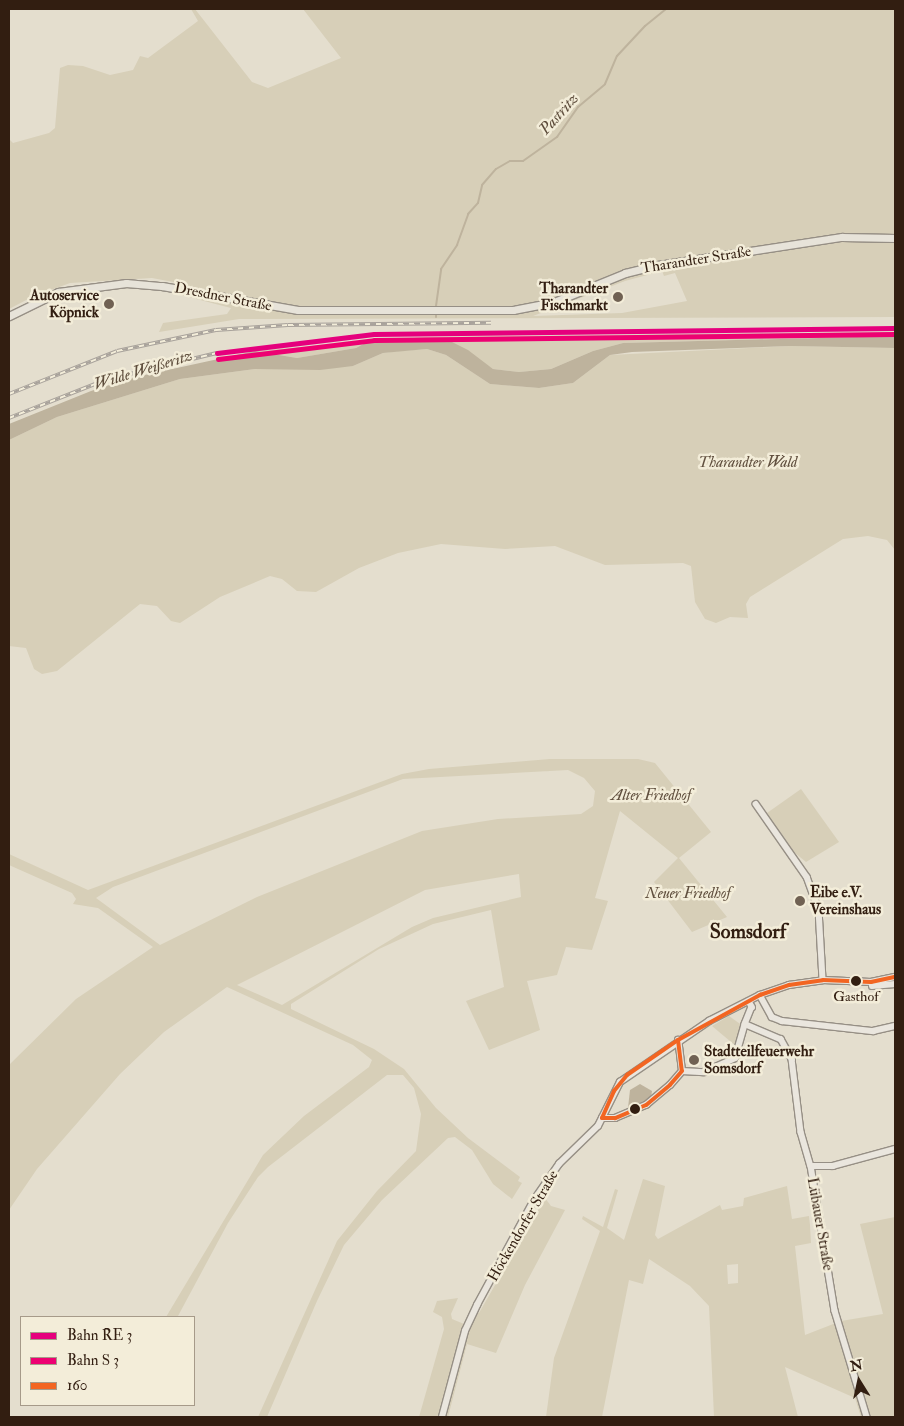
<!DOCTYPE html>
<meta charset="utf-8">
<style>
body{margin:0}
#map{position:relative;width:904px;height:1426px;overflow:hidden;background:#e4dece;font-family:"IM FELL Double Pica",serif}
div>[style]{position:absolute}
.green>*{inset:0;background:#d7cfb8}
.water>*{inset:0;background:#beb39d}
.stream>*{height:2px;margin:-1px;padding:0 1px;transform-origin:1px;border-radius:1px;background:#beb39d}
.roads{filter:drop-shadow(1px 0 #968f85) drop-shadow(-1px 0 #968f85) drop-shadow(0 1px #968f85) drop-shadow(0 -1px #968f85)}
.minor>*{height:5.5px;margin:-2.75px;padding:0 2.75px;transform-origin:2.75px;border-radius:2.75px;background:#eae6de}
.major>*{height:7px;margin:-3.5px;padding:0 3.5px;transform-origin:3.5px;border-radius:3.5px;background:#e7e3d9}
.rail>*{height:4px;margin-top:-2px;transform-origin:0;background:repeating-linear-gradient(90deg,#f3edd9 0 5.5px,#a8a29b 0 11px);box-sizing:border-box;border-block:1px solid #a8a29b}
.bus-1>*{height:4px;margin:-2px;padding:0 2px;transform-origin:2px;border-radius:2px;background:#f26522}
.rail-1>*{height:5px;margin:-2.5px;padding:0 2.5px;transform-origin:2.5px;border-radius:2.5px;background:#e5007d}
.rail-2>*{height:5px;margin:-2.5px;padding:0 2.5px;transform-origin:2.5px;border-radius:2.5px;background:#ed0172}
.dots>*{width:14px;height:14px;translate:-50% -50%;box-sizing:border-box;border:2px solid #f3edd9;border-radius:50%}
span{translate:-50% -50%;white-space:nowrap;text-align:center;line-height:1.15;-webkit-text-stroke:5px #f3edd9;paint-order:stroke}
.bus-label{font-size:14px;color:#321e11}
.street-label{font-size:15px;color:#321e11}
.poi-label{font-size:15px;color:#321e11;font-weight:700}
.right{translate:-100% -50%;text-align:right}
.left{translate:0 -50%;text-align:left}
.park-label{font-size:15px;color:#604f3e;font-style:italic}
.water-label{font-size:16px;color:#5d4c3b;font-style:italic}
.district-label{font-size:20px;color:#321e11;font-weight:700}
.frame{position:absolute;inset:0;border:10px solid #321e11;pointer-events:none}
.legend{position:absolute;left:20px;top:1316px;width:175px;height:90px;box-sizing:border-box;background:#f3edd9;border:1px solid #a69a89;margin:0;padding:6px 9px;list-style:none;font-size:15px;color:#321e11}
.legend li{display:flex;align-items:center;gap:10px;height:25px}
.legend b{width:25px;border:1px solid #a69a89}
.north{position:absolute;left:834px;top:1356px;width:50px;height:50px;-webkit-text-stroke:4px #f3edd9;paint-order:stroke;rotate:350deg;font-size:14px;font-weight:700;line-height:20px;text-align:center;color:#321e11}
.north::after{content:'';display:block;margin:auto;width:18px;height:22px;background:#321e11;clip-path:polygon(50% 0,100% 100%,50% 72%,0 100%)}
</style>
<div id="map">
<div class="green">
<i style="clip-path:polygon(evenodd,191px 9px,195px 9px,252px 82px,268px 88px,341px 58px,303px 9px,895px 9px,895px 317px,239px 319px,159px 332px,163px 323px,227px 314px,231px 308px,181px 295px,184px 284px,152px 278px,70px 283px,32px 297px,9px 309px,9px 139px,13px 143px,49px 133px,55px 128px,60px 68px,68px 65px,83px 66px,110px 75px,133px 70px,140px 56px,148px 58px,198px 21px,191px 9px,662px 271px,664px 276px,675px 273px,687px 301px,622px 313px,533px 316px,625px 281px,662px 271px)"></i>
<i style="clip-path:polygon(895px 332px,895px 336px,623px 343px,593px 351px,551px 369px,519px 372px,493px 369px,448px 340px,414px 337px)"></i>
<i style="clip-path:polygon(369px 341px,356px 348px,297px 358px,255px 351px)"></i>
<i style="clip-path:polygon(791px 346px,895px 348px,895px 550px,887px 540px,868px 536px,843px 539px,750px 597px,746px 604px,748px 618px,730px 617px,716px 623px,705px 619px,695px 602px,691px 566px,683px 563px,605px 565px,555px 546px,505px 549px,441px 544px,398px 553px,359px 568px,316px 592px,297px 591px,282px 579px,270px 576px,220px 597px,180px 623px,171px 621px,157px 606px,140px 604px,57px 671px,42px 674px,34px 669px,26px 648px,9px 646px,9px 440px,57px 417px,180px 379px,255px 369px,353px 366px,383px 353px,399px 351px,427px 349px,446px 355px,490px 384px,539px 388px,573px 383px,610px 355px)"></i>
<i style="clip-path:polygon(evenodd,550px 759px,638px 759px,655px 763px,711px 832px,679px 858px,727px 917px,692px 932px,654px 882px,678px 858px,620px 811px,595px 898px,608px 901px,592px 950px,566px 947px,557px 975px,527px 981px,540px 1030px,489px 1050px,466px 1001px,504px 987px,491px 910px,433px 924px,379px 949px,291px 1004px,291px 1009px,374px 1049px,404px 1069px,436px 1108px,468px 1138px,520px 1177px,518px 1181px,522px 1183px,512px 1199px,493px 1184px,472px 1150px,455px 1137px,448px 1138px,382px 1200px,344px 1245px,317px 1301px,267px 1417px,258px 1417px,337px 1241px,377px 1191px,416px 1151px,421px 1114px,414px 1088px,403px 1075px,387px 1075px,268px 1167px,258px 1177px,228px 1223px,178px 1316px,166px 1317px,263px 1155px,304px 1116px,369px 1067px,372px 1060px,353px 1045px,227px 987px,164px 1032px,120px 1074px,37px 1169px,9px 1210px,9px 1065px,76px 999px,153px 947px,98px 908px,73px 904px,76px 899px,72px 893px,9px 865px,9px 854px,88px 890px,402px 774px,429px 769px,550px 759px,568px 770px,584px 778px,595px 791px,593px 806px,581px 814px,498px 819px,422px 831px,257px 897px,160px 945px,96px 898px,113px 887px,403px 779px,568px 770px,550px 759px,519px 874px,521px 897px,433px 918px,412px 927px,282px 1005px,237px 985px,425px 890px,519px 874px)"></i>
<i style="clip-path:polygon(801px 789px,839px 842px,806px 862px,789px 848px,767px 813px)"></i>
<i style="clip-path:polygon(729px 1016px,743px 1026px,737px 1047px,712px 1026px)"></i>
<i style="clip-path:polygon(evenodd,643px 1179px,665px 1186px,655px 1235px,658px 1239px,720px 1205px,722px 1210px,743px 1206px,744px 1198px,787px 1186px,792px 1219px,809px 1216px,810px 1225px,811px 1243px,795px 1246px,805px 1335px,841px 1321px,883px 1314px,860px 1224px,895px 1217px,895px 1417px,861px 1417px,855px 1398px,785px 1367px,798px 1417px,714px 1417px,709px 1306px,690px 1286px,649px 1259px,643px 1284px,629px 1280px,602px 1417px,546px 1417px,554px 1358px,600px 1231px,582px 1219px,583px 1216px,603px 1227px,615px 1189px,618px 1190px,607px 1228px,624px 1240px,643px 1179px,738px 1264px,738px 1283px,728px 1284px,727px 1265px,738px 1264px)"></i>
<i style="clip-path:polygon(545px 1198px,551px 1206px,565px 1210px,525px 1285px,496px 1353px,467px 1344px,448px 1417px,419px 1417px,444px 1329px,442px 1317px,433px 1312px,437px 1301px,458px 1298px,451px 1314px,452px 1319px,464px 1324px,470px 1310px,479px 1313px)"></i>
</div>
<div class="water">
<i style="clip-path:polygon(895px 336px,895px 348px,791px 346px,632px 352px,610px 355px,573px 383px,539px 388px,490px 384px,446px 355px,427px 349px,383px 353px,353px 366px,320px 370px,255px 369px,180px 379px,57px 417px,9px 440px,9px 424px,91px 391px,131px 378px,255px 351px,297px 358px,356px 348px,369px 341px,436px 339px,448px 340px,468px 350px,493px 369px,519px 372px,551px 369px,593px 351px,623px 343px)"></i>
<i style="clip-path:polygon(640px 1084px,652px 1091px,651px 1098px,628px 1108px,630px 1090px)"></i>
</div>
<div class="stream">
<i style="left:436px;top:306px;width:37px;rotate:-82deg"></i>
<i style="left:441px;top:269px;width:29px;rotate:-56deg"></i>
<i style="left:457px;top:245px;width:33px;rotate:-70deg"></i>
<i style="left:468px;top:214px;width:15px;rotate:-48deg"></i>
<i style="left:478px;top:203px;width:18px;rotate:-77deg"></i>
<i style="left:482px;top:185px;width:21px;rotate:-49deg"></i>
<i style="left:496px;top:169px;width:16px;rotate:-30deg"></i>
<i style="left:510px;top:161px;width:13px"></i>
<i style="left:523px;top:161px;width:42px;rotate:-35.2deg"></i>
<i style="left:557px;top:137px;width:37px;rotate:-55deg"></i>
<i style="left:578px;top:107px;width:35px;rotate:-40deg"></i>
<i style="left:605px;top:84px;width:30px;rotate:-67deg"></i>
<i style="left:617px;top:56px;width:41px;rotate:-47deg"></i>
<i style="left:645px;top:26px;width:27px;rotate:-39deg"></i>
<i style="left:436px;top:315px;width:2px;rotate:90deg"></i>
</div>
<div class="roads">
<div class="minor">
<i style="left:756px;top:804px;width:89px;rotate:55.1deg"></i>
<i style="left:807px;top:877px;width:35px;rotate:70deg"></i>
<i style="left:819px;top:910px;width:70px;rotate:86.7deg"></i>
<i style="left:872px;top:986px;width:23px;rotate:-5deg"></i>
<i style="left:760px;top:995px;width:25px;rotate:61deg"></i>
<i style="left:772px;top:1017px;width:11px;rotate:22deg"></i>
<i style="left:782px;top:1021px;width:92px;rotate:6.3deg"></i>
<i style="left:873px;top:1031px;width:23px;rotate:-13deg"></i>
<i style="left:749px;top:1001px;width:7px;rotate:63deg"></i>
<i style="left:752px;top:1007px;width:18px;rotate:112deg"></i>
<i style="left:745px;top:1024px;width:39px;rotate:23deg"></i>
<i style="left:781px;top:1039px;width:23px;rotate:61deg"></i>
<i style="left:792px;top:1059px;width:74px;rotate:83deg"></i>
<i style="left:801px;top:1132px;width:35px;rotate:74deg"></i>
<i style="left:811px;top:1166px;width:147px;rotate:80.6deg"></i>
<i style="left:835px;top:1311px;width:111px;rotate:73.2deg"></i>
<i style="left:682px;top:1071px;width:22px;rotate:3deg"></i>
<i style="left:704px;top:1072px;width:34px;rotate:-24deg"></i>
<i style="left:735px;top:1058px;width:35px;rotate:-74deg"></i>
<i style="left:602px;top:1118px;width:13px"></i>
<i style="left:615px;top:1118px;width:34px;rotate:-23deg"></i>
<i style="left:646px;top:1105px;width:31px;rotate:-40deg"></i>
<i style="left:670px;top:1085px;width:18px;rotate:-49deg"></i>
<i style="left:682px;top:1071px;width:31px;rotate:-97deg"></i>
<i style="left:811px;top:1166px;width:22px"></i>
<i style="left:833px;top:1166px;width:64px;rotate:-15.3deg"></i>
<i style="left:442px;top:1417px;width:89px;rotate:-75deg"></i>
<i style="left:465px;top:1331px;width:29px;rotate:-65deg"></i>
<i style="left:477px;top:1305px;width:119px;rotate:-61.5deg"></i>
<i style="left:534px;top:1200px;width:44px;rotate:-55.2deg"></i>
<i style="left:559px;top:1164px;width:54px;rotate:-44.3deg"></i>
<i style="left:598px;top:1126px;width:49px;rotate:-63.4deg"></i>
<i style="left:620px;top:1082px;width:108px;rotate:-34.4deg"></i>
<i style="left:709px;top:1021px;width:57px;rotate:-27deg"></i>
<i style="left:760px;top:995px;width:31px;rotate:-19deg"></i>
<i style="left:789px;top:985px;width:34px;rotate:-8deg"></i>
<i style="left:823px;top:980px;width:48px;rotate:2.4deg"></i>
<i style="left:871px;top:982px;width:25px;rotate:-12deg"></i>
</div>
<div class="major">
<i style="left:9px;top:316px;width:55px;rotate:-26.1deg"></i>
<i style="left:58px;top:292px;width:69px;rotate:-7.5deg"></i>
<i style="left:126px;top:283px;width:36px;rotate:5deg"></i>
<i style="left:162px;top:286px;width:138px;rotate:10deg"></i>
<i style="left:298px;top:310px;width:215px"></i>
<i style="left:513px;top:310px;width:42px;rotate:-11deg"></i>
<i style="left:554px;top:302px;width:77px;rotate:-22.2deg"></i>
<i style="left:625px;top:273px;width:34px;rotate:-14deg"></i>
<i style="left:658px;top:265px;width:186px;rotate:-8.7deg"></i>
<i style="left:842px;top:237px;width:53px;rotate:1.1deg"></i>
</div>
</div>
<div class="rail">
<i style="left:9px;top:394px;width:116px;rotate:-21.7deg"></i>
<i style="left:117px;top:351px;width:101px;rotate:-12deg"></i>
<i style="left:216px;top:330px;width:72px;rotate:-4deg"></i>
<i style="left:288px;top:325px;width:203px;rotate:-0.6deg"></i>
<i style="left:9px;top:418px;width:103px;rotate:-21.6deg"></i>
<i style="left:105px;top:380px;width:115px;rotate:-13.6deg"></i>
</div>
<div class="bus-1">
<i style="left:678px;top:1040px;width:31px;rotate:83deg"></i>
<i style="left:682px;top:1071px;width:18px;rotate:131deg"></i>
<i style="left:670px;top:1085px;width:31px;rotate:140deg"></i>
<i style="left:646px;top:1105px;width:34px;rotate:157deg"></i>
<i style="left:615px;top:1118px;width:13px;rotate:180deg"></i>
<i style="left:602px;top:1118px;width:30px;rotate:-66deg"></i>
<i style="left:614px;top:1091px;width:21px;rotate:-51deg"></i>
<i style="left:627px;top:1075px;width:62px;rotate:-34.5deg"></i>
<i style="left:678px;top:1040px;width:94px;rotate:-28.8deg"></i>
<i style="left:760px;top:995px;width:31px;rotate:-19deg"></i>
<i style="left:789px;top:985px;width:34px;rotate:-8deg"></i>
<i style="left:823px;top:980px;width:48px;rotate:2.4deg"></i>
<i style="left:871px;top:982px;width:25px;rotate:-12deg"></i>
</div>
<div class="rail-1">
<i style="left:217px;top:353px;width:158px;rotate:-6.9deg"></i>
<i style="left:374px;top:334px;width:521px;rotate:-0.66deg"></i>
</div>
<div class="rail-2">
<i style="left:218px;top:359px;width:157px;rotate:-6.9deg"></i>
<i style="left:374px;top:340px;width:521px;rotate:-0.66deg"></i>
</div>
<div class="dots">
<i style="left:618px;top:297px;background:#706153"></i>
<i style="left:109px;top:304px;background:#706153"></i>
<i style="left:800px;top:901px;background:#706153"></i>
<i style="left:856px;top:981px;background:#321e11"></i>
<i style="left:694px;top:1060px;background:#706153"></i>
<i style="left:635px;top:1109px;background:#321e11"></i>
</div>
<div class="bus-label">
<span style="left:856px;top:997px">Gasthof</span>
</div>
<div class="street-label">
<span style="left:696px;top:260px;rotate:-9deg">Tharandter Straße</span>
<span style="left:223px;top:297px;rotate:11deg">Dresdner Straße</span>
<span style="left:820px;top:1224px;rotate:80deg">Lübauer Straße</span>
<span style="left:523px;top:1226px;rotate:-60deg">Höckendorfer Straße</span>
</div>
<div class="poi-label">
<span class="right" style="left:608px;top:297px">Tharandter<br>Fischmarkt</span>
<span class="right" style="left:99px;top:304px">Autoservice<br>Köpnick</span>
<span class="left" style="left:810px;top:901px">Eibe e.V.<br>Vereinshaus</span>
<span class="left" style="left:704px;top:1060px">Stadtteilfeuerwehr<br>Somsdorf</span>
</div>
<div class="park-label">
<span style="left:748px;top:463px">Tharandter Wald</span>
<span style="left:651px;top:796px">Alter Friedhof</span>
<span style="left:688px;top:894px">Neuer Friedhof</span>
</div>
<div class="water-label">
<span style="left:559px;top:114px;rotate:-48deg">Pastritz</span>
<span style="left:143px;top:370px;rotate:-17deg">Wilde Weißeritz</span>
</div>
<div class="district-label">
<span style="left:748px;top:931px">Somsdorf</span>
</div>
<div class="frame"></div>
<ul class="legend">
<li><b style="height:6px;background:#e5007d"></b>Bahn RE 3</li>
<li><b style="height:6px;background:#ed0172"></b>Bahn S 3</li>
<li><b style="height:6px;background:#f26522"></b>160</li>
</ul>
<div class="north">N</div>
</div>
